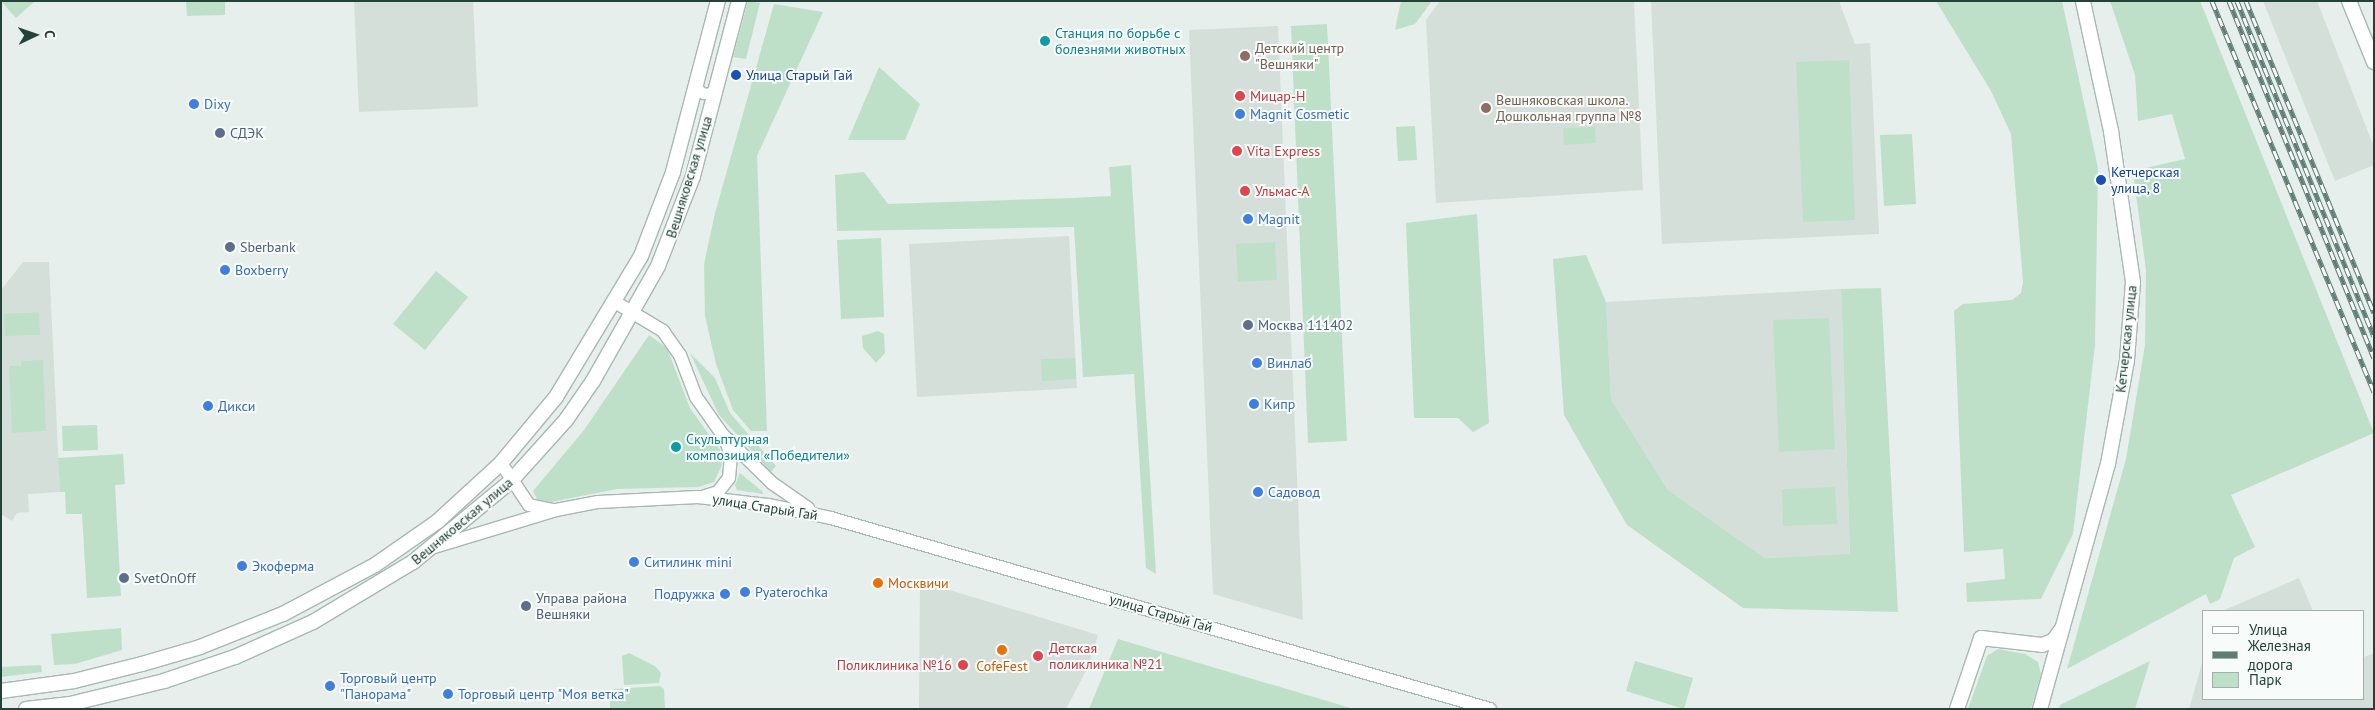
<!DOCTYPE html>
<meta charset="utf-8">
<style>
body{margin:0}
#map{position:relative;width:2375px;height:710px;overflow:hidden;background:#e6efeb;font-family:"PT Sans",sans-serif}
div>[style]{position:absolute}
.built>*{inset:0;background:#d4dfda}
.green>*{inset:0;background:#bfe0c8}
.roads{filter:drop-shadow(1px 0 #a8b8b2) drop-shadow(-1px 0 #a8b8b2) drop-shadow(0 1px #a8b8b2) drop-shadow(0 -1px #a8b8b2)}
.minor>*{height:10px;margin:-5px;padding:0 5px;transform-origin:5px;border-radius:5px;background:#fff}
.tertiary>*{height:12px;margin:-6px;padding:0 6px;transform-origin:6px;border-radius:6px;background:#fff}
.secondary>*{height:14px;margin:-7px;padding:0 7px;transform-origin:7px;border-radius:7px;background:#fff}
.rail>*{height:5px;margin-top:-2.5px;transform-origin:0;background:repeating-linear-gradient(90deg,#f7fbf9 0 9px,#5f7d75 0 18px);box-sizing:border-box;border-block:1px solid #5f7d75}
.dots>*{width:14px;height:14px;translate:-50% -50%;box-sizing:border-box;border:2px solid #f7fbf9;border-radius:50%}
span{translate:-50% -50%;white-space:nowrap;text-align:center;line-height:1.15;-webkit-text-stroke:4px #f7fbf9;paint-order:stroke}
.culture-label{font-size:14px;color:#0d838f}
.left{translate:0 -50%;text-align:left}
.education-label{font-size:14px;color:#785e54}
.transit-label{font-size:14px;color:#164399}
.health-label{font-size:14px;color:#be3a42}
.right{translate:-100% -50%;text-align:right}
.shop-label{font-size:14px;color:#366cbe}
.service-label{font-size:14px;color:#4e5e75}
.street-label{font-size:14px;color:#24423a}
.food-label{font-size:14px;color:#c56008}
.frame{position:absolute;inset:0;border:2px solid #24423a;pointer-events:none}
.legend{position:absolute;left:2202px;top:610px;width:162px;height:90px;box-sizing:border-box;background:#f7fbf9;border:1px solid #a3b1ad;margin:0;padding:6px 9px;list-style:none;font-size:15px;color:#24423a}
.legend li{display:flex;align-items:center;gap:10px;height:25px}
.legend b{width:25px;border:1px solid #a3b1ad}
.north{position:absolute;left:10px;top:10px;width:50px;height:50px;-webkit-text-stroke:4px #f7fbf9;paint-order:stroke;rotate:87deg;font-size:14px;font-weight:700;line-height:20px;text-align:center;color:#24423a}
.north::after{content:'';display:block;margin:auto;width:18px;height:22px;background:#24423a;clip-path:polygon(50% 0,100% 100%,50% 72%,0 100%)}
</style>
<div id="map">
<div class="built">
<i style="clip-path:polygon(354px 1px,473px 1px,478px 107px,359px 112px)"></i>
<i style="clip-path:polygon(1440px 1px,1634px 1px,1643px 190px,1436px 203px,1426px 20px)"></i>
<i style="clip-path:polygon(1651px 1px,1839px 1px,1855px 44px,1870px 43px,1879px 234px,1662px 244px)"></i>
<i style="clip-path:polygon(2263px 1px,2317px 1px,2374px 147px,2374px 165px,2335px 181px)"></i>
<i style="clip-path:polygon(1278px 26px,1303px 620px,1213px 594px,1189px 30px)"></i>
<i style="clip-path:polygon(1069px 236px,1077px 388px,917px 397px,909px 244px)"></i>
<i style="clip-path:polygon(23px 262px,49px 262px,60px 492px,28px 494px,29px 512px,17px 513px,12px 521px,1px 514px,1px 290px)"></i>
<i style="clip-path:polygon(1841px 289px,1850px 555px,1765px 558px,1668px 490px,1611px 399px,1606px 302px)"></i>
<i style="clip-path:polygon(2299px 578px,2313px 611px,2222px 611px)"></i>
<i style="clip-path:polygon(920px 581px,1098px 635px,1088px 667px,1066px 709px,919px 709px)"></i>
<i style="clip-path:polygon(2374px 653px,2374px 709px,2189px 709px,2204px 656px,2204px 699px,2364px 699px,2364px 657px)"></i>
</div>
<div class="green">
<i style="clip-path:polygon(1px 1px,35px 1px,16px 18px)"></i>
<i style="clip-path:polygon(186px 1px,225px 1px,225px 15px,187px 16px)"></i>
<i style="clip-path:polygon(748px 1px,760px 3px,746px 59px,733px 57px)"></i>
<i style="clip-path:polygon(1401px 1px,1432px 1px,1415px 24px,1395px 30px)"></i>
<i style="clip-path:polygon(1936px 1px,2062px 1px,2098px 168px,2095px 345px,2073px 534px,2041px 599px,1967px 602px,1966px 583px,2005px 579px,2003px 549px,1964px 552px,1954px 311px,1963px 304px,2012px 300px,2021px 293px,2023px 282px,2011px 134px,1991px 91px)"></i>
<i style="clip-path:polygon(2110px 1px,2200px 1px,2374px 433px,2231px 495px,2255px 547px,2234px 558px,2220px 599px,2210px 604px,2206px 594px,2067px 669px,2126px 459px,2145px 345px,2146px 270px,2133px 171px,2185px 159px,2172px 114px,2138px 121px,2135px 75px)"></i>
<i style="clip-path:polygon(774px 4px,823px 12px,757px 156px,767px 431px,751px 431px,733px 410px,716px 364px,705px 316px,704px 264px,715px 213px)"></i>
<i style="clip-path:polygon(1327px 24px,1347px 441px,1308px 443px,1291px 26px)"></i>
<i style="clip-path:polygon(1849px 60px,1855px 220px,1803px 222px,1796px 62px)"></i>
<i style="clip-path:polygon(879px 67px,920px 104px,905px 140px,848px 140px)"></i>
<i style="clip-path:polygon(1415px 126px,1417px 160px,1398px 161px,1396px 127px)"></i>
<i style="clip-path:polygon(1595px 127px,1596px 143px,1564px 145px,1563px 128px)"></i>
<i style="clip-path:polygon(1912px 134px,1916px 204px,1884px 206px,1880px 135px)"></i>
<i style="clip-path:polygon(1131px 165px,1156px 574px,1146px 568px,1134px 374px,1083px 377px,1074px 227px,837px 231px,835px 175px,864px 172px,888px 204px,1072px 198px,1111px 196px,1109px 167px)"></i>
<i style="clip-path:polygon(1477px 214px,1489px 423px,1473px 432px,1458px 418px,1414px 418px,1406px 223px)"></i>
<i style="clip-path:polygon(881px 238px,884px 317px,841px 319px,837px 240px)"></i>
<i style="clip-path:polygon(1275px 242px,1277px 280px,1238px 282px,1236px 244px)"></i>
<i style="clip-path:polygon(1586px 255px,1606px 302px,1611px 399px,1668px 490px,1765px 558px,1850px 554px,1841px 289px,1881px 288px,1898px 612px,1743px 608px,1627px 525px,1564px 415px,1553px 259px)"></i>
<i style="clip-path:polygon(436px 271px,468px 297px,425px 350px,393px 324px)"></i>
<i style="clip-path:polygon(39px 312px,40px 335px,5px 336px,4px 314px)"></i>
<i style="clip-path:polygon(1829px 318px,1835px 449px,1779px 452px,1773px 320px)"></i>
<i style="clip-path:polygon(878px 331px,884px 334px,885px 353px,876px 363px,863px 348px,862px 336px)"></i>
<i style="clip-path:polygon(649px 335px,667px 348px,690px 408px,720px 450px,722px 465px,714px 482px,698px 487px,617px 489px,551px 502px,538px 501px,533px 491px,584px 430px)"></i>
<i style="clip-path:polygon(690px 353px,715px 378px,730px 413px,776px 466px,771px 472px,719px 415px)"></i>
<i style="clip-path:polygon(1075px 358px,1076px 379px,1042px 381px,1041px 359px)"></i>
<i style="clip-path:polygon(43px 360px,46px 431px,12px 433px,9px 366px,21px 366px,21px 361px)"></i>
<i style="clip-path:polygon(97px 425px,98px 450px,63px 451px,62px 426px)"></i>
<i style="clip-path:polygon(123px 454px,125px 484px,115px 485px,121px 596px,87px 598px,82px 514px,66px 514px,65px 492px,60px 492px,58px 458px)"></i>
<i style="clip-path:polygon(740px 473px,763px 492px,763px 494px,737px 490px,735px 485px)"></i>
<i style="clip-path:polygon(1835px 487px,1837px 524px,1783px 526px,1782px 489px)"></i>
<i style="clip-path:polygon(121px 628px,122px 650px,75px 664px,54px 665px,51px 634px)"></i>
<i style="clip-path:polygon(1118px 639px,1182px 658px,1354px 709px,1089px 709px)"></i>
<i style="clip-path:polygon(1998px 649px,2025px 654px,2038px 662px,2041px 674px,2031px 709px,1968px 709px,1987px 656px)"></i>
<i style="clip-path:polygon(629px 653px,655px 666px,661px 673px,659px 683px,624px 685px,622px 656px)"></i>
<i style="clip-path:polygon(1635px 661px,1693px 678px,1684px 709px,1626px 691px)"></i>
<i style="clip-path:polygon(2150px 661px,2135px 709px,2059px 709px,2060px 705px)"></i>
<i style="clip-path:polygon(41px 665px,42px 672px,1px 677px,1px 667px)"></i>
<i style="clip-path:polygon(660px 686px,664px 689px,665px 709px,610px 709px,610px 691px,614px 689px)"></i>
</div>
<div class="roads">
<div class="minor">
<i style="left:697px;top:82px;width:7px;rotate:82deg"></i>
<i style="left:698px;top:89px;width:8px;rotate:40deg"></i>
<i style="left:704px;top:94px;width:8px;rotate:-7deg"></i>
<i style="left:712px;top:93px;width:7px;rotate:-56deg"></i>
</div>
<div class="tertiary">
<i style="left:615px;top:302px;width:56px;rotate:31.1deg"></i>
<i style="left:663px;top:331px;width:29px;rotate:55deg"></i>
<i style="left:680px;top:355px;width:45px;rotate:69.1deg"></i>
<i style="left:696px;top:397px;width:45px;rotate:54.9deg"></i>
<i style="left:722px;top:434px;width:70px;rotate:44.4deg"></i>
<i style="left:772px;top:483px;width:44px;rotate:34.8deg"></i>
<i style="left:501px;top:463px;width:50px;rotate:56.3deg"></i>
<i style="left:529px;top:505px;width:25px;rotate:12deg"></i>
<i style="left:705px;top:496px;width:14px;rotate:-17deg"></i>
<i style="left:718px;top:492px;width:18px;rotate:-52deg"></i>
<i style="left:729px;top:478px;width:22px;rotate:-85deg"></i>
<i style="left:731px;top:456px;width:16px;rotate:-108deg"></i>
<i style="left:431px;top:548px;width:131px;rotate:-16.9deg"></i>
<i style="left:556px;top:510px;width:43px;rotate:-10.8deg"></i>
<i style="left:598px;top:502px;width:100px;rotate:-2.9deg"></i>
<i style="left:698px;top:497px;width:70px;rotate:6.5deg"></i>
<i style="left:768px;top:505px;width:64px;rotate:11.7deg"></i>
<i style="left:831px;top:518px;width:686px;rotate:16.16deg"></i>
</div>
<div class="secondary">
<i style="left:2349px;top:1px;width:66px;rotate:67.7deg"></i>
<i style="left:1px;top:691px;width:74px;rotate:-7.8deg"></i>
<i style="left:74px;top:681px;width:70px;rotate:-14deg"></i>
<i style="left:142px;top:664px;width:60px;rotate:-16.3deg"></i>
<i style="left:200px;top:647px;width:89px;rotate:-21.7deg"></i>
<i style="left:283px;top:614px;width:104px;rotate:-28deg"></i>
<i style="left:375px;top:565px;width:77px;rotate:-34.9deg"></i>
<i style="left:438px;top:521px;width:86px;rotate:-42.6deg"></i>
<i style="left:501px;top:463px;width:86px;rotate:-50.2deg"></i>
<i style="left:556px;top:397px;width:165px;rotate:-58.9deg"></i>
<i style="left:641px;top:256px;width:90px;rotate:-69.1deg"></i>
<i style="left:673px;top:172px;width:177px;rotate:-75.3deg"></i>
<i style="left:26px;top:709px;width:44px;rotate:-6.5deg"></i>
<i style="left:70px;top:704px;width:97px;rotate:-13.7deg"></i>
<i style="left:164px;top:681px;width:75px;rotate:-18.7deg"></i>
<i style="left:235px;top:657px;width:85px;rotate:-24.2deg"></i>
<i style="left:313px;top:622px;width:117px;rotate:-31deg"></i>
<i style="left:413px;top:562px;width:127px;rotate:-39.6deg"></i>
<i style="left:511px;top:481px;width:82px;rotate:-48deg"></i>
<i style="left:566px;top:420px;width:47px;rotate:-55.3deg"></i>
<i style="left:593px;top:381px;width:132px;rotate:-60.5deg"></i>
<i style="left:658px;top:266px;width:97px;rotate:-68.7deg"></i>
<i style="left:693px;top:176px;width:181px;rotate:-75.3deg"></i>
<i style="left:1957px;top:709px;width:75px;rotate:-71.3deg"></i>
<i style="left:1981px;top:638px;width:61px;rotate:6.5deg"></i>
<i style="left:2042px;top:645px;width:12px;rotate:-20deg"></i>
<i style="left:2053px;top:641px;width:14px;rotate:-54deg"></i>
<i style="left:2040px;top:709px;width:254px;rotate:-74.5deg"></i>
<i style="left:2108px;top:464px;width:106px;rotate:-79.6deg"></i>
<i style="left:2127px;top:360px;width:78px;rotate:-85.6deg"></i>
<i style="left:2133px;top:282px;width:153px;rotate:-98.3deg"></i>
<i style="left:2111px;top:131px;width:133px;rotate:-102.2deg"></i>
</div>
</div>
<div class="rail">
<i style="left:2212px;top:1px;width:423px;rotate:67.5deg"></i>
<i style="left:2229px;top:1px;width:385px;rotate:67.9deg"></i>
<i style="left:2237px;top:1px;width:362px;rotate:67.8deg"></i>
<i style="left:2246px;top:1px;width:337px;rotate:67.7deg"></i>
</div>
<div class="dots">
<i style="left:1045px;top:41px;background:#0f9aa8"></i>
<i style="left:1245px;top:56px;background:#8d6e63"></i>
<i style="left:736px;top:75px;background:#1a4fb4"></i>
<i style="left:1240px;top:96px;background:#e0444e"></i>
<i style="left:194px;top:104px;background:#3f7fe0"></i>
<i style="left:1486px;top:108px;background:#8d6e63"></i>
<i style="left:1240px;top:114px;background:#3f7fe0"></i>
<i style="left:220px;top:133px;background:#5c6f8a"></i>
<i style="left:1237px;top:151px;background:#e0444e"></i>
<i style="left:2101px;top:180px;background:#1a4fb4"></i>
<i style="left:1245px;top:191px;background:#e0444e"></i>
<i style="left:1248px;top:219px;background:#3f7fe0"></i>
<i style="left:230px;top:247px;background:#5c6f8a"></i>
<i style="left:225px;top:270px;background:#3f7fe0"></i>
<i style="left:1248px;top:325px;background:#5c6f8a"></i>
<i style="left:1257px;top:363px;background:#3f7fe0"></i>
<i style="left:1254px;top:404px;background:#3f7fe0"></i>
<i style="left:208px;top:406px;background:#3f7fe0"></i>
<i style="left:676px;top:447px;background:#0f9aa8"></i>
<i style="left:1258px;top:492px;background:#3f7fe0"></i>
<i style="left:634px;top:562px;background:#3f7fe0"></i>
<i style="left:242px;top:566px;background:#3f7fe0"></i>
<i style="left:124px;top:578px;background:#5c6f8a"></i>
<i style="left:878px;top:583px;background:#e8710a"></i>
<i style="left:745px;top:592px;background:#3f7fe0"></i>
<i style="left:725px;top:594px;background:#3f7fe0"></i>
<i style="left:526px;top:606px;background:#5c6f8a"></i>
<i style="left:1002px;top:650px;background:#e8710a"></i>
<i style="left:1038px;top:656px;background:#e0444e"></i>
<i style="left:963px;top:665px;background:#e0444e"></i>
<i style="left:330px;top:686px;background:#3f7fe0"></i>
<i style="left:448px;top:694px;background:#3f7fe0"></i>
</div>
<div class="culture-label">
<span class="left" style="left:1055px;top:41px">Станция по борьбе с<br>болезнями животных</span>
<span class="left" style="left:686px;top:447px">Скульптурная<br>композиция «Победители»</span>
</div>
<div class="education-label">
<span class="left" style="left:1255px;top:56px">Детский центр<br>"Вешняки"</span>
<span class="left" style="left:1496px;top:108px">Вешняковская школа.<br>Дошкольная группа №8</span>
</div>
<div class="transit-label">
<span class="left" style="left:746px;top:75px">Улица Старый Гай</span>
<span class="left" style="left:2111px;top:180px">Кетчерская<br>улица, 8</span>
</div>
<div class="health-label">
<span class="left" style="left:1250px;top:96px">Мицар-Н</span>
<span class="left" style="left:1247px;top:151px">Vita Express</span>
<span class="left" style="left:1255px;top:191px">Ульмас-А</span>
<span class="left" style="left:1049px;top:656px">Детская<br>поликлиника №21</span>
<span class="right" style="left:952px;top:665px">Поликлиника №16</span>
</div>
<div class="shop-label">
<span class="left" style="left:204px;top:104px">Dixy</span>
<span class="left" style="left:1250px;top:114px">Magnit Cosmetic</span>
<span class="left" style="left:1258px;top:219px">Magnit</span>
<span class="left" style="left:235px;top:270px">Boxberry</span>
<span class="left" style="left:1267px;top:363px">Винлаб</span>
<span class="left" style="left:1264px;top:404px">Кипр</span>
<span class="left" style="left:218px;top:406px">Дикси</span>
<span class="left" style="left:1268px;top:492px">Садовод</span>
<span class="left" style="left:644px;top:562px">Ситилинк mini</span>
<span class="left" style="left:252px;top:566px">Экоферма</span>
<span class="left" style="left:755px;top:592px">Pyaterochka</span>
<span class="right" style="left:715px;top:594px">Подружка</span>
<span class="left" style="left:340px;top:686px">Торговый центр<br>"Панорама"</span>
<span class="left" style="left:458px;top:694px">Торговый центр "Моя ветка"</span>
</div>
<div class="service-label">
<span class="left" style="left:230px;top:133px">СДЭК</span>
<span class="left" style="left:240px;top:247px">Sberbank</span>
<span class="left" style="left:1258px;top:325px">Москва 111402</span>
<span class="left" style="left:134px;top:578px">SvetOnOff</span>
<span class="left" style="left:536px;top:606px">Управа района<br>Вешняки</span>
</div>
<div class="street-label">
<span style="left:689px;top:177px;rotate:-73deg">Вешняковская улица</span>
<span style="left:2126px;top:339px;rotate:-84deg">Кетчерская улица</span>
<span style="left:765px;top:507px;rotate:9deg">улица Старый Гай</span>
<span style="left:462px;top:521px;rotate:-40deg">Вешняковская улица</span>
<span style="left:1161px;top:613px;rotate:16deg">улица Старый Гай</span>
</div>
<div class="food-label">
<span class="left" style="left:888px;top:583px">Москвичи</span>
<span style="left:1002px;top:666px">CofeFest</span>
</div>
<div class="frame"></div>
<ul class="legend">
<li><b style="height:6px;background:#fff"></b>Улица</li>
<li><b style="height:6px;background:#5f7d75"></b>Железная дорога</li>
<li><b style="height:14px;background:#bfe0c8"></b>Парк</li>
</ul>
<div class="north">С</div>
</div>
